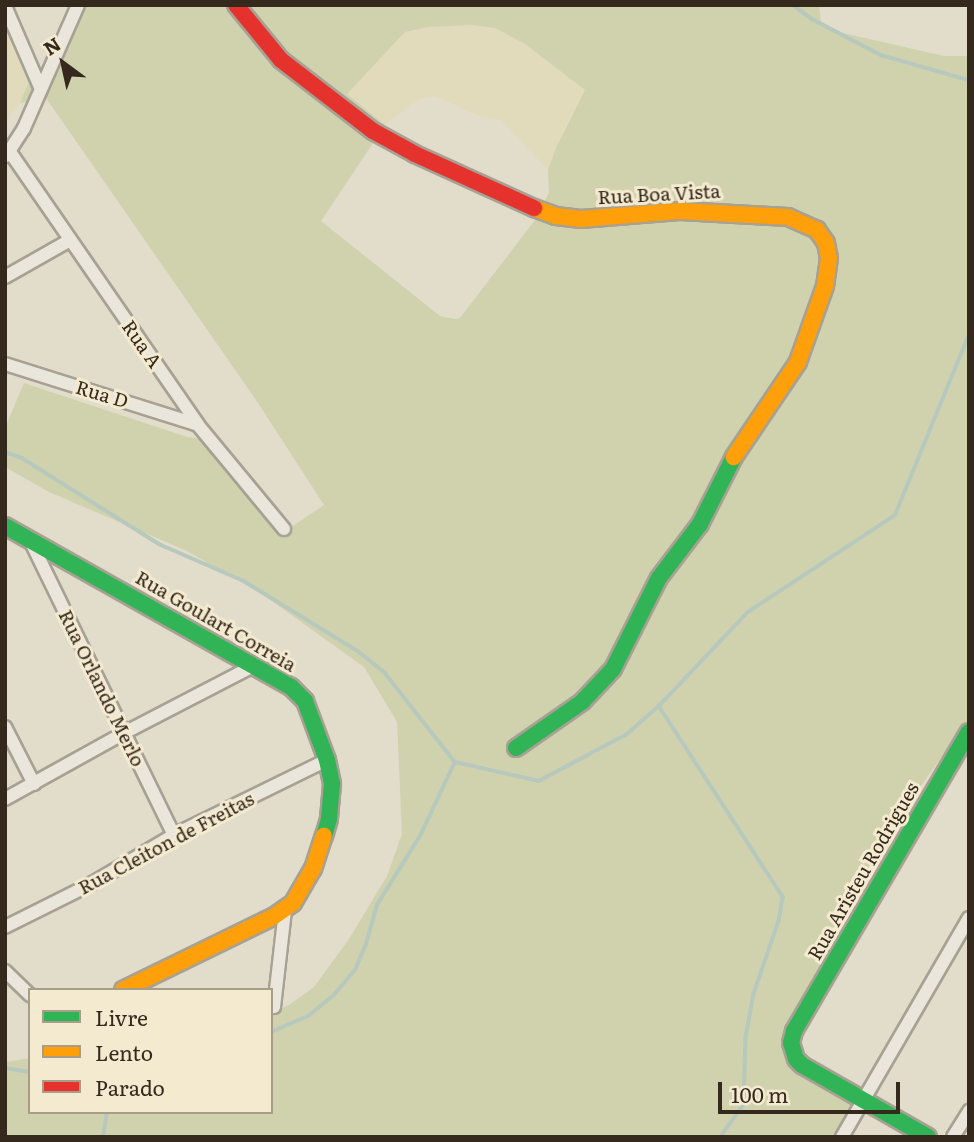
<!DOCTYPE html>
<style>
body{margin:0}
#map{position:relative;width:974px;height:1142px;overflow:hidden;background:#e2dccb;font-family:Literata,serif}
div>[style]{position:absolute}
.farmland>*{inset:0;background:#e1dbbc}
.green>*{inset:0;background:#d0d2ae}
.stream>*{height:3.5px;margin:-1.75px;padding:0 1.75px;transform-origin:1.75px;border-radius:1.75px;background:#b7c8bd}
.roads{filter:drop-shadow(2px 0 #a7a194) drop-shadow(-2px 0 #a7a194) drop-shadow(0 2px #a7a194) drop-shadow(0 -2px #a7a194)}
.street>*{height:12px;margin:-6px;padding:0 6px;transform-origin:6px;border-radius:6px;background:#eae6dc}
.fast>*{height:16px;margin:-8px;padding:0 8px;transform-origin:8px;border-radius:8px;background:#30b455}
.slow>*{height:16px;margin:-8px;padding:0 8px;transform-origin:8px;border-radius:8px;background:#ff9f0a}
.jam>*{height:16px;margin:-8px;padding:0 8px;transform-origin:8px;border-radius:8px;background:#e5322d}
span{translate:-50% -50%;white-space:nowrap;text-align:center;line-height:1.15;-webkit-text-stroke:6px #f4ead0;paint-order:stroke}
.street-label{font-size:19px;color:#35291d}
.frame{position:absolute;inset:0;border:7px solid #35291d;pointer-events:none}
.legend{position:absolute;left:28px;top:988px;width:245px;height:126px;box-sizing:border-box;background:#f4ead0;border:2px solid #a89d88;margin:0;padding:9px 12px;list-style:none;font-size:21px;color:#35291d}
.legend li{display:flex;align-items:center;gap:14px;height:35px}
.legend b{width:35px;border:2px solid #a89d88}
.north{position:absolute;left:28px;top:28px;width:70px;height:70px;-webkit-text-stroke:5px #f4ead0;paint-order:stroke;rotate:327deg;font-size:19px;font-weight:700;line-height:28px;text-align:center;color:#35291d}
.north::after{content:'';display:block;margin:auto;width:24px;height:32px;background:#35291d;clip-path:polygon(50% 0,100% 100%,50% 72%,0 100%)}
.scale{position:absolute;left:718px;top:1082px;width:182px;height:32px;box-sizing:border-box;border:4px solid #35291d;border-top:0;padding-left:9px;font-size:21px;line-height:24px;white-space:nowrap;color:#35291d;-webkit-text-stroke:5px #f4ead0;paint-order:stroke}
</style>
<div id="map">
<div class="farmland">
<i style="clip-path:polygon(472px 25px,495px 28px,525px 44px,586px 90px,565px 127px,548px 170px,501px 120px,481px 117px,435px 96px,419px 99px,385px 125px,347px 94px,405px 32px,429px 27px)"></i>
<i style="clip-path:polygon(9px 35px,30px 79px,20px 103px,5px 123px,5px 37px)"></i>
</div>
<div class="green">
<i style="clip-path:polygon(evenodd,84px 5px,819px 5px,821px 22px,843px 33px,944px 56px,969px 56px,969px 719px,887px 833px,842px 929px,785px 1036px,790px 1053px,848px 1093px,856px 1107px,839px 1137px,5px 1137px,5px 1062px,30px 1058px,30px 1112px,271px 1112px,271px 1012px,289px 1005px,314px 987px,349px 939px,387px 876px,402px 834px,397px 722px,364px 667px,265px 596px,187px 551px,49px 492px,5px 467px,5px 428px,24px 383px,187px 437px,202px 439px,281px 534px,324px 505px,258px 403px,46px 98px,20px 103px,30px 79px,63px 46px,84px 5px,472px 25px,495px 28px,525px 44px,585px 90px,556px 148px,548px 170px,549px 192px,538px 216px,460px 318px,455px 319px,440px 316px,321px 221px,385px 125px,347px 94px,405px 32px,429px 27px,472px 25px)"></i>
</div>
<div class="stream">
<i style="left:793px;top:5px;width:24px;rotate:36deg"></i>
<i style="left:812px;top:19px;width:78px;rotate:27.6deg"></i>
<i style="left:881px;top:55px;width:91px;rotate:15.9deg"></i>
<i style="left:5px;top:452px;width:18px;rotate:19deg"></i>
<i style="left:22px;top:458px;width:162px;rotate:32.1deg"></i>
<i style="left:159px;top:544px;width:93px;rotate:23.5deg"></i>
<i style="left:244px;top:581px;width:134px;rotate:31.6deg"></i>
<i style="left:358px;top:651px;width:35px;rotate:39deg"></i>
<i style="left:385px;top:673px;width:113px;rotate:51.8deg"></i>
<i style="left:455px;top:762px;width:86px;rotate:12.7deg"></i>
<i style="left:539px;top:781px;width:100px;rotate:-28.1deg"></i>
<i style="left:627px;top:734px;width:43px;rotate:-41.2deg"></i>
<i style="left:659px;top:706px;width:129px;rotate:-46.6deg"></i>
<i style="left:748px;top:612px;width:176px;rotate:-33.4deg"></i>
<i style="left:895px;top:515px;width:195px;rotate:-67.7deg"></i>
<i style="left:659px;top:706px;width:228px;rotate:57deg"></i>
<i style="left:783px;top:897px;width:24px;rotate:99deg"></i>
<i style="left:779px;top:921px;width:77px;rotate:108.9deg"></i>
<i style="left:754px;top:994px;width:44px;rotate:100.5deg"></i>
<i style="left:746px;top:1037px;width:68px;rotate:91.7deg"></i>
<i style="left:744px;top:1105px;width:39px;rotate:126deg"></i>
<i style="left:271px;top:1032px;width:40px;rotate:-23.4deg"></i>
<i style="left:308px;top:1016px;width:32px;rotate:-39deg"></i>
<i style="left:333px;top:996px;width:34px;rotate:-50deg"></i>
<i style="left:355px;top:970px;width:28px;rotate:-67deg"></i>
<i style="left:366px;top:944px;width:41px;rotate:-74.2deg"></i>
<i style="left:377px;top:905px;width:81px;rotate:-58.1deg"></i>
<i style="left:420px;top:836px;width:82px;rotate:-64.7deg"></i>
<i style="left:5px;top:1068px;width:25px;rotate:9deg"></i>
<i style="left:103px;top:1137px;width:25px;rotate:-81deg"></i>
</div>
<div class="roads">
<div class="street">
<i style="left:5px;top:6px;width:88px;rotate:66.6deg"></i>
<i style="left:10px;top:152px;width:331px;rotate:55.4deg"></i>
<i style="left:198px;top:425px;width:135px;rotate:50.4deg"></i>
<i style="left:6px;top:156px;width:33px;rotate:-57deg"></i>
<i style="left:24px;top:128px;width:134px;rotate:-66.3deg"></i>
<i style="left:5px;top:277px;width:75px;rotate:-29.6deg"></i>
<i style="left:5px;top:364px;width:202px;rotate:17.5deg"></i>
<i style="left:31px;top:542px;width:326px;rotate:64deg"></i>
<i style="left:5px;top:727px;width:64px;rotate:63deg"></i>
<i style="left:5px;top:799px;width:136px;rotate:-29deg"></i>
<i style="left:124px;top:733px;width:148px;rotate:-27.4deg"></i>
<i style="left:5px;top:927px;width:96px;rotate:-26.6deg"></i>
<i style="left:91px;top:884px;width:96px;rotate:-30.6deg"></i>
<i style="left:174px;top:835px;width:170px;rotate:-26.1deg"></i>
<i style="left:5px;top:971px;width:35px;rotate:44deg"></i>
<i style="left:274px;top:1007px;width:98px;rotate:-83.5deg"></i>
<i style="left:842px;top:1137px;width:253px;rotate:-59.9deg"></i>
<i style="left:953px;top:1137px;width:31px;rotate:-58deg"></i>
</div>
<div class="fast">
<i style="left:5px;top:526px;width:328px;rotate:29.4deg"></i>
<i style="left:291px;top:687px;width:20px;rotate:45deg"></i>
<i style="left:305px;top:701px;width:63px;rotate:69.6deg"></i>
<i style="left:327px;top:760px;width:25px;rotate:78deg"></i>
<i style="left:332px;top:784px;width:35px;rotate:95deg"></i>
<i style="left:329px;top:819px;width:18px;rotate:106deg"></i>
<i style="left:516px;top:748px;width:80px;rotate:-34.9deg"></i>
<i style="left:582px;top:702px;width:45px;rotate:-46.8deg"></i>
<i style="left:613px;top:669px;width:102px;rotate:-63.2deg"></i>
<i style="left:659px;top:578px;width:68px;rotate:-52.8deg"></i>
<i style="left:700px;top:524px;width:75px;rotate:-63.1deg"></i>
<i style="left:928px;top:1137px;width:145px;rotate:-150.3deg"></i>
<i style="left:802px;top:1065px;width:8px;rotate:-135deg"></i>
<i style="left:796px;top:1059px;width:17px;rotate:-107deg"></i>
<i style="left:791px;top:1043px;width:12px;rotate:-76deg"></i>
<i style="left:794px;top:1031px;width:346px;rotate:-59.7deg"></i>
</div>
<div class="slow">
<i style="left:534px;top:208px;width:23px;rotate:20deg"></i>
<i style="left:556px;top:216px;width:25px;rotate:7deg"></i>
<i style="left:581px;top:219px;width:99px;rotate:-4.6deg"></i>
<i style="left:680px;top:211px;width:108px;rotate:3.2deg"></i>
<i style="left:788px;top:217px;width:32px;rotate:24deg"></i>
<i style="left:817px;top:230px;width:16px;rotate:55deg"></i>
<i style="left:826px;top:243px;width:15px;rotate:79deg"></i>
<i style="left:829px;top:258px;width:28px;rotate:98deg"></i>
<i style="left:825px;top:286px;width:81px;rotate:109.6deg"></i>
<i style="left:798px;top:362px;width:115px;rotate:124deg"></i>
<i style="left:123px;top:990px;width:167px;rotate:-26deg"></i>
<i style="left:273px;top:917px;width:24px;rotate:-35deg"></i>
<i style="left:293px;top:903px;width:39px;rotate:-60deg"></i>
<i style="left:313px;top:869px;width:35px;rotate:-72deg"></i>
</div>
<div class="jam">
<i style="left:236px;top:5px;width:71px;rotate:50.7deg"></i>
<i style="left:281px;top:60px;width:116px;rotate:37.7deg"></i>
<i style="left:373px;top:131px;width:48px;rotate:28.7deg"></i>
<i style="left:415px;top:154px;width:131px;rotate:24.4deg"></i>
</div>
</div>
<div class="street-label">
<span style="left:659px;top:194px;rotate:-3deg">Rua Boa Vista</span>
<span style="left:142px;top:344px;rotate:55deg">Rua A</span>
<span style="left:102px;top:394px;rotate:17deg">Rua D</span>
<span style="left:216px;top:621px;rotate:30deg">Rua Goulart Correia</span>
<span style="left:102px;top:688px;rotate:64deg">Rua Orlando Merlo</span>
<span style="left:166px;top:843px;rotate:-28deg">Rua Cleiton de Freitas</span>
<span style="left:863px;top:871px;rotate:-60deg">Rua Aristeu Rodrigues</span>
</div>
<div class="frame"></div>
<ul class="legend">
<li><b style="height:9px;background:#30b455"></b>Livre</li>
<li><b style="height:9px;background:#ff9f0a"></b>Lento</li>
<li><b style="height:9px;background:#e5322d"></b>Parado</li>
</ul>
<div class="north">N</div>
<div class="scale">100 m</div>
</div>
